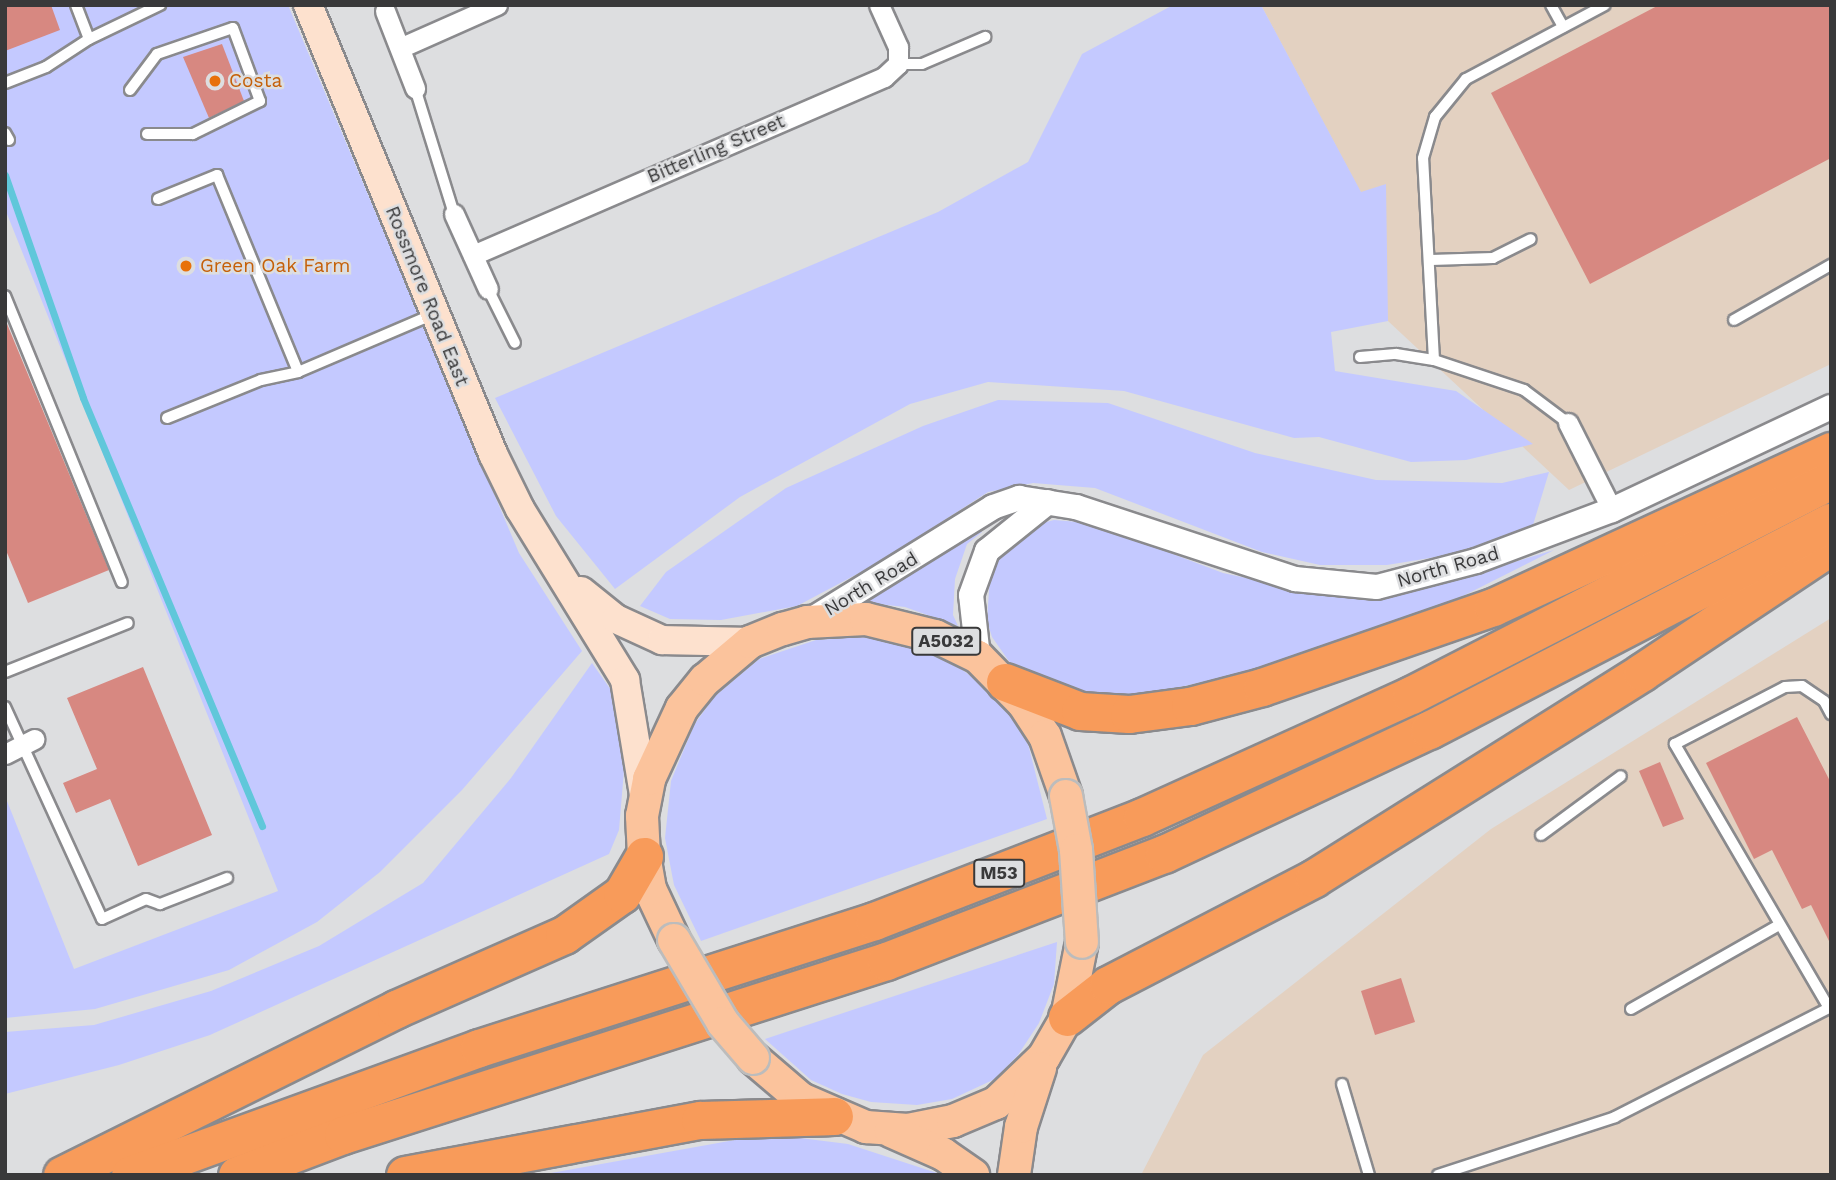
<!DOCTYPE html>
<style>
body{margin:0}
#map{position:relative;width:1836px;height:1180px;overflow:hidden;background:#dddee0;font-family:"Work Sans",sans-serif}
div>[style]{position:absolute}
.industrial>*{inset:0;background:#e3d1c1}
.green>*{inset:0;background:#c4c9ff}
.stream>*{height:7px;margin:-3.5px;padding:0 3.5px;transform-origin:3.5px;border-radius:3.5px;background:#60c7da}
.building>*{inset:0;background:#d78881}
.roads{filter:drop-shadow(2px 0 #8a8a8d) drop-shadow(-2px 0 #8a8a8d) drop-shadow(0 2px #8a8a8d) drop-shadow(0 -2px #8a8a8d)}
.service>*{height:10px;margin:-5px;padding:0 5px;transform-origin:5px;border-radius:5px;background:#fff}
.minor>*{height:19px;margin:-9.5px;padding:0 9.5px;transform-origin:9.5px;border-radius:9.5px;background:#fff}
.tertiary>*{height:24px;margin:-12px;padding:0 12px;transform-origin:12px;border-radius:12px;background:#fff}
.secondary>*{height:28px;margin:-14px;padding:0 14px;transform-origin:14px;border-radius:14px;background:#fde1ce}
.primary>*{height:32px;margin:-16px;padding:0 16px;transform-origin:16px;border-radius:16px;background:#fbc39c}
.motorway>*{height:37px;margin:-18.5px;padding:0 18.5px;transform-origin:18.5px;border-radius:18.5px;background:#f89b5a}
.bridges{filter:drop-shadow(2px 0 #bcbcbc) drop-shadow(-2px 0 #bcbcbc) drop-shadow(0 2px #bcbcbc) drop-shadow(0 -2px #bcbcbc)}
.primary-bridge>*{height:32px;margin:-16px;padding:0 16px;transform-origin:16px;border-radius:16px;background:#fbc39c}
.dots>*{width:19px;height:19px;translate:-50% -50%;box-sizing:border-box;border:4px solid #dddee0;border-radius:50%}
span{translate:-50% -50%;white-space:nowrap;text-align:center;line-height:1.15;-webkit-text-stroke:5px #dddee0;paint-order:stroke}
.shield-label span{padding:2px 5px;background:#dddee0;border:2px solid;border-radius:5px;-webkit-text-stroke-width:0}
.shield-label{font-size:18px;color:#39393a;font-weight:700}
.food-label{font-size:19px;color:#c56008}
.left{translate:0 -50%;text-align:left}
.street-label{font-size:19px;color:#39393a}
.frame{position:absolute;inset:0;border:7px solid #39393a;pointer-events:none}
</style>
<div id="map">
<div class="industrial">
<i style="clip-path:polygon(1261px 5px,1831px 5px,1831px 364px,1569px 490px,1388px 321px,1361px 193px)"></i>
<i style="clip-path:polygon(1831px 618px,1831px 1175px,1141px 1175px,1203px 1055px,1491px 829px)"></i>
</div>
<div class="green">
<i style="clip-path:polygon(5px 5px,288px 5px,519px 553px,582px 651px,462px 790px,380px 872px,317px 922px,229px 970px,95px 1009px,5px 1018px,5px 796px,74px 969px,278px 891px,5px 209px)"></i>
<i style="clip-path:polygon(1173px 5px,1261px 5px,1361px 192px,1386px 184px,1388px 321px,1331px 332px,1335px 371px,1456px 391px,1533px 444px,1466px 460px,1411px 462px,1319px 437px,1294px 438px,1124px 391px,988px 382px,910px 404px,740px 497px,615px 589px,556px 516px,495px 398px,938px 212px,1028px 162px,1082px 54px)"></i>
<i style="clip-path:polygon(998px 400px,1108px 403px,1255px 453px,1376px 480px,1502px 483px,1549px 472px,1533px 525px,1479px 550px,1387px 565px,1320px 565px,1262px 552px,1095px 488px,1033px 483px,988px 492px,876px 564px,797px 606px,721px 620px,670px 619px,640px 606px,666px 572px,786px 488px,923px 426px)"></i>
<i style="clip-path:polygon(1054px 520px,1091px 523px,1223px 573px,1321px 594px,1421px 590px,1554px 550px,1463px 596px,1354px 636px,1237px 674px,1102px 705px,1013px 667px,992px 637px,987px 621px,990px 575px,1004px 548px,1035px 525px)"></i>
<i style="clip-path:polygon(978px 523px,982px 532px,967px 544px,955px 579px,953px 615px,958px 626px,905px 607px,860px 602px,921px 568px)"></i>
<i style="clip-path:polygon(861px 637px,892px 639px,946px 658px,994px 693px,1025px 732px,1047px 819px,701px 941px,674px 885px,665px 838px,671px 781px,694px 725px,714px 697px,759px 659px,816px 640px)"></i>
<i style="clip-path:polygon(592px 663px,618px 700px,624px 770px,619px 830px,609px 854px,210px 1035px,119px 1065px,5px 1094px,5px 1032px,94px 1025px,211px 991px,319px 946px,423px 883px,511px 778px)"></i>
<i style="clip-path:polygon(1057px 942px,1054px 984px,1039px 1023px,1018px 1055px,995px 1079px,952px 1099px,917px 1105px,871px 1102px,842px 1094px,811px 1080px,765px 1039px)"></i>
<i style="clip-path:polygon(768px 1134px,848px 1144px,943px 1175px,540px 1175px)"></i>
</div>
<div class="stream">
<i style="left:5px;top:175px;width:236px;rotate:70.7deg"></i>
<i style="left:83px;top:398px;width:464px;rotate:67.3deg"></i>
</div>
<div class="building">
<i style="clip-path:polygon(5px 5px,51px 5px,60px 30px,5px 51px)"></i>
<i style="clip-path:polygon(1659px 5px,1831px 5px,1831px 158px,1590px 284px,1491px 93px)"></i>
<i style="clip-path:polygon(222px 44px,244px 101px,209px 118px,183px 57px)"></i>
<i style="clip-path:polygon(5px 319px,109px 570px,28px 603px,5px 548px)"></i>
<i style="clip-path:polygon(143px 667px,212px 835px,138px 866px,110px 799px,76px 813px,63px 783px,97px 769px,67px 698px)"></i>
<i style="clip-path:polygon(1797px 717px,1831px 783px,1831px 945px,1811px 905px,1802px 909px,1772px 850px,1754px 859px,1706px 763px)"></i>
<i style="clip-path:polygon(1660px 762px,1684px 819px,1663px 827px,1639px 771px)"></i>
<i style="clip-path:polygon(1401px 978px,1415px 1022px,1375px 1035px,1361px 991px)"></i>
</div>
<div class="roads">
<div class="service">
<i style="left:76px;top:5px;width:36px;rotate:69deg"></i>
<i style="left:1551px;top:5px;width:25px;rotate:61deg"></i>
<i style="left:898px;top:64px;width:24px"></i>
<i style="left:922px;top:64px;width:69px;rotate:-23.2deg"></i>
<i style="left:5px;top:83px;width:44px;rotate:-21.3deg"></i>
<i style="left:46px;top:67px;width:51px;rotate:-33.1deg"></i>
<i style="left:89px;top:39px;width:79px;rotate:-25.6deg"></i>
<i style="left:415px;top:88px;width:132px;rotate:72.8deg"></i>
<i style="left:130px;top:90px;width:45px;rotate:-53.1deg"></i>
<i style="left:157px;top:54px;width:80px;rotate:-18.9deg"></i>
<i style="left:233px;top:28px;width:78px;rotate:69.7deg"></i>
<i style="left:260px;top:101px;width:75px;rotate:153.8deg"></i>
<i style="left:193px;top:134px;width:46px;rotate:180deg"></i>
<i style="left:5px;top:133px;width:8px;rotate:60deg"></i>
<i style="left:158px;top:199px;width:64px;rotate:-22.1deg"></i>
<i style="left:217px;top:175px;width:213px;rotate:67.6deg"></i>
<i style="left:298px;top:372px;width:148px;rotate:-23.1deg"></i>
<i style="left:1431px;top:260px;width:62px;rotate:-1.8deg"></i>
<i style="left:1493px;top:258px;width:42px;rotate:-26.6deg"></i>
<i style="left:488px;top:289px;width:60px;rotate:63.4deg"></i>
<i style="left:5px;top:296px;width:309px;rotate:67.8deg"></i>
<i style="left:1734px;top:320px;width:112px;rotate:-29.6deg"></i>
<i style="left:1360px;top:357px;width:36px;rotate:-5deg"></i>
<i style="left:1396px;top:354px;width:38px;rotate:9deg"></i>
<i style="left:1434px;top:360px;width:95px;rotate:18.4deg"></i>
<i style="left:1524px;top:390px;width:55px;rotate:36.9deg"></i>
<i style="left:1434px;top:360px;width:202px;rotate:-93.1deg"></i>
<i style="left:1423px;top:158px;width:43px;rotate:-73.7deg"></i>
<i style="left:1435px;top:117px;width:49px;rotate:-50.8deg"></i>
<i style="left:1466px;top:79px;width:157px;rotate:-28deg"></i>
<i style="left:167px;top:418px;width:101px;rotate:-22deg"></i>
<i style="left:261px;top:380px;width:38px;rotate:-12deg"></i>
<i style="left:5px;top:672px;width:132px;rotate:-21.7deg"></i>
<i style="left:5px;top:707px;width:233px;rotate:65.4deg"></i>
<i style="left:102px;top:919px;width:48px;rotate:-24.4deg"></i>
<i style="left:146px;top:899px;width:15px;rotate:20deg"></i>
<i style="left:160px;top:904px;width:72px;rotate:-21.2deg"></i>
<i style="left:1541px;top:835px;width:99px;rotate:-36.4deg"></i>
<i style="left:1829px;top:1008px;width:306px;rotate:-120.3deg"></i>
<i style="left:1675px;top:744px;width:124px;rotate:-27.4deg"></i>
<i style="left:1785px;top:687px;width:17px;rotate:-3deg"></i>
<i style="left:1802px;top:686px;width:27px;rotate:34deg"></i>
<i style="left:1824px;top:701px;width:15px;rotate:62deg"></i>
<i style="left:1631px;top:1009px;width:170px;rotate:-29.6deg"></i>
<i style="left:1342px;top:1084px;width:95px;rotate:73.5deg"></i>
<i style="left:1438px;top:1175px;width:186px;rotate:-18.1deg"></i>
<i style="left:1615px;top:1117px;width:242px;rotate:-27deg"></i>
</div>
<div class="minor">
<i style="left:385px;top:11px;width:83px;rotate:68.7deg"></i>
<i style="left:402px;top:47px;width:104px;rotate:-23.9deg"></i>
<i style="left:454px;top:214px;width:82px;rotate:65.6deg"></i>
<i style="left:473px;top:255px;width:448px;rotate:-23.4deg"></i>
<i style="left:884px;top:77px;width:19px;rotate:-43deg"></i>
<i style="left:898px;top:64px;width:17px;rotate:-90deg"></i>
<i style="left:898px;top:47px;width:46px;rotate:-114.3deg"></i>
<i style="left:1568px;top:423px;width:97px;rotate:63.2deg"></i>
<i style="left:5px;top:754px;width:33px;rotate:-27deg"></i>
</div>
<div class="tertiary">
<i style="left:811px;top:620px;width:214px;rotate:-31.8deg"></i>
<i style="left:993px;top:507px;width:28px;rotate:-19deg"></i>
<i style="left:1019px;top:498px;width:58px;rotate:9deg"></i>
<i style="left:1076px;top:507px;width:231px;rotate:18.2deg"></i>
<i style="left:1295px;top:579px;width:82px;rotate:5.6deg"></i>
<i style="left:1377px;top:587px;width:102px;rotate:-14.7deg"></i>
<i style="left:1476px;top:561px;width:145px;rotate:-20.6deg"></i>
<i style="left:1612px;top:510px;width:242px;rotate:-25.2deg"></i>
<i style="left:978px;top:657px;width:62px;rotate:-96.4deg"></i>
<i style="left:971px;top:595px;width:47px;rotate:-70deg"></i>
<i style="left:987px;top:551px;width:78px;rotate:-38.8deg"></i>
</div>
<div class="secondary">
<i style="left:308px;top:5px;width:486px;rotate:67.6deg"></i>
<i style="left:493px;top:454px;width:61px;rotate:63.9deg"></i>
<i style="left:520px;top:509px;width:201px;rotate:58.4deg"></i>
<i style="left:625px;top:680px;width:117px;rotate:80.6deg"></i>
<i style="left:581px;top:591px;width:45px;rotate:38.7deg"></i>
<i style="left:616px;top:619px;width:51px;rotate:24.5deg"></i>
<i style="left:662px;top:640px;width:88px;rotate:1.3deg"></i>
</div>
<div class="primary">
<i style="left:674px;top:940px;width:56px;rotate:-115.2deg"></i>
<i style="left:650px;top:889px;width:34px;rotate:-100deg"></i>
<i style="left:644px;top:856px;width:40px;rotate:-92.9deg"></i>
<i style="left:642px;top:816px;width:38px;rotate:-79deg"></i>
<i style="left:649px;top:779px;width:78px;rotate:-65.1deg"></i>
<i style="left:682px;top:708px;width:36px;rotate:-51deg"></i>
<i style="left:705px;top:680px;width:59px;rotate:-40.2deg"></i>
<i style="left:750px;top:642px;width:35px;rotate:-22deg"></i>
<i style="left:783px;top:629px;width:25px;rotate:-16deg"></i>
<i style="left:807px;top:622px;width:59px;rotate:-2.9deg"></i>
<i style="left:866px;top:619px;width:71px;rotate:13.8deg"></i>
<i style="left:935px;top:636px;width:48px;rotate:26deg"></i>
<i style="left:978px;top:657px;width:66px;rotate:45.6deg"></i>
<i style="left:1024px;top:704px;width:38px;rotate:57deg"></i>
<i style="left:1045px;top:736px;width:64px;rotate:70.7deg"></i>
<i style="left:753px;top:1058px;width:63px;rotate:40.5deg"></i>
<i style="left:801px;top:1099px;width:71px;rotate:23.3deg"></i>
<i style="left:866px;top:1127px;width:42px;rotate:4.1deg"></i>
<i style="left:908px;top:1130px;width:46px;rotate:-11.3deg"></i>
<i style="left:953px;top:1121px;width:47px;rotate:-22.7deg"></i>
<i style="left:996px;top:1103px;width:66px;rotate:-43.8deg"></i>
<i style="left:1044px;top:1057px;width:46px;rotate:-60.1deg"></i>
<i style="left:1067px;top:1017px;width:76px;rotate:-78.7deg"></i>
<i style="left:891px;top:1131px;width:57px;rotate:23.9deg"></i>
<i style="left:943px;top:1154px;width:37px;rotate:35deg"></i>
<i style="left:1014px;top:1175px;width:49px;rotate:-81.7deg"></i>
<i style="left:1021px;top:1127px;width:62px;rotate:-72.1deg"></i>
</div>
<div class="motorway">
<i style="left:1005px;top:682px;width:80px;rotate:21.1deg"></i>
<i style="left:1080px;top:711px;width:49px;rotate:3.5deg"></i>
<i style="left:1129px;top:714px;width:62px;rotate:-7.5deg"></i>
<i style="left:1190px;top:706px;width:74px;rotate:-14.8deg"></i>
<i style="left:1262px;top:687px;width:244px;rotate:-19.1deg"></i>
<i style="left:1493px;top:607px;width:372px;rotate:-24.8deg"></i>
<i style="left:1067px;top:1017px;width:52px;rotate:-38deg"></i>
<i style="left:1108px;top:985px;width:232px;rotate:-27.4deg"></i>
<i style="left:1314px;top:878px;width:387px;rotate:-32.1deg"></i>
<i style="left:1642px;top:672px;width:227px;rotate:-33.7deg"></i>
<i style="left:62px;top:1175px;width:373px;rotate:-26.4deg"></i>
<i style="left:396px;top:1009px;width:184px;rotate:-23.8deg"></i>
<i style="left:564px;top:935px;width:71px;rotate:-35.3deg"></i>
<i style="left:622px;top:894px;width:44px;rotate:-59.9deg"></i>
<i style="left:130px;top:1175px;width:371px;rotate:-20deg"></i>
<i style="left:479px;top:1048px;width:415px;rotate:-17.8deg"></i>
<i style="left:874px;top:921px;width:287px;rotate:-21.2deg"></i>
<i style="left:1142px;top:817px;width:295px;rotate:-24.4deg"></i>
<i style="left:1411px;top:695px;width:472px;rotate:-27.1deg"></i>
<i style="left:237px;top:1175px;width:113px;rotate:-20.7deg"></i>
<i style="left:343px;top:1135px;width:570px;rotate:-17.77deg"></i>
<i style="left:886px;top:961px;width:298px;rotate:-21.1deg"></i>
<i style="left:1164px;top:854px;width:293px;rotate:-25.1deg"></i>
<i style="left:1429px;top:730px;width:453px;rotate:-27.4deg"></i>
<i style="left:405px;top:1175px;width:300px;rotate:-10.6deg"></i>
<i style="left:700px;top:1120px;width:134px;rotate:-1.7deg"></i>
</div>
</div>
<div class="bridges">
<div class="primary-bridge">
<i style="left:1066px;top:796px;width:55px;rotate:79.5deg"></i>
<i style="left:1076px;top:850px;width:92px;rotate:86.3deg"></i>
<i style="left:674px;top:940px;width:96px;rotate:59.4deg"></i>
<i style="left:723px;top:1023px;width:46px;rotate:49.4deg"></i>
</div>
</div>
<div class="dots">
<i style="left:215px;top:81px;background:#e8710a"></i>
<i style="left:186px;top:266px;background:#e8710a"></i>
</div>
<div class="shield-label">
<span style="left:946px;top:641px">A5032</span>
<span style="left:999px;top:873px">M53</span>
</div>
<div class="food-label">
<span class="left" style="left:229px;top:81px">Costa</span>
<span class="left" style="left:200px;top:266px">Green Oak Farm</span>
</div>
<div class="street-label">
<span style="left:716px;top:149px;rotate:-23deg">Bitterling Street</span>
<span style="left:427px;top:296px;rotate:68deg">Rossmore Road East</span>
<span style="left:1448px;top:567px;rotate:-16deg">North Road</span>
<span style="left:871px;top:584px;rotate:-31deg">North Road</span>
</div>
<div class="frame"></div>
</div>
